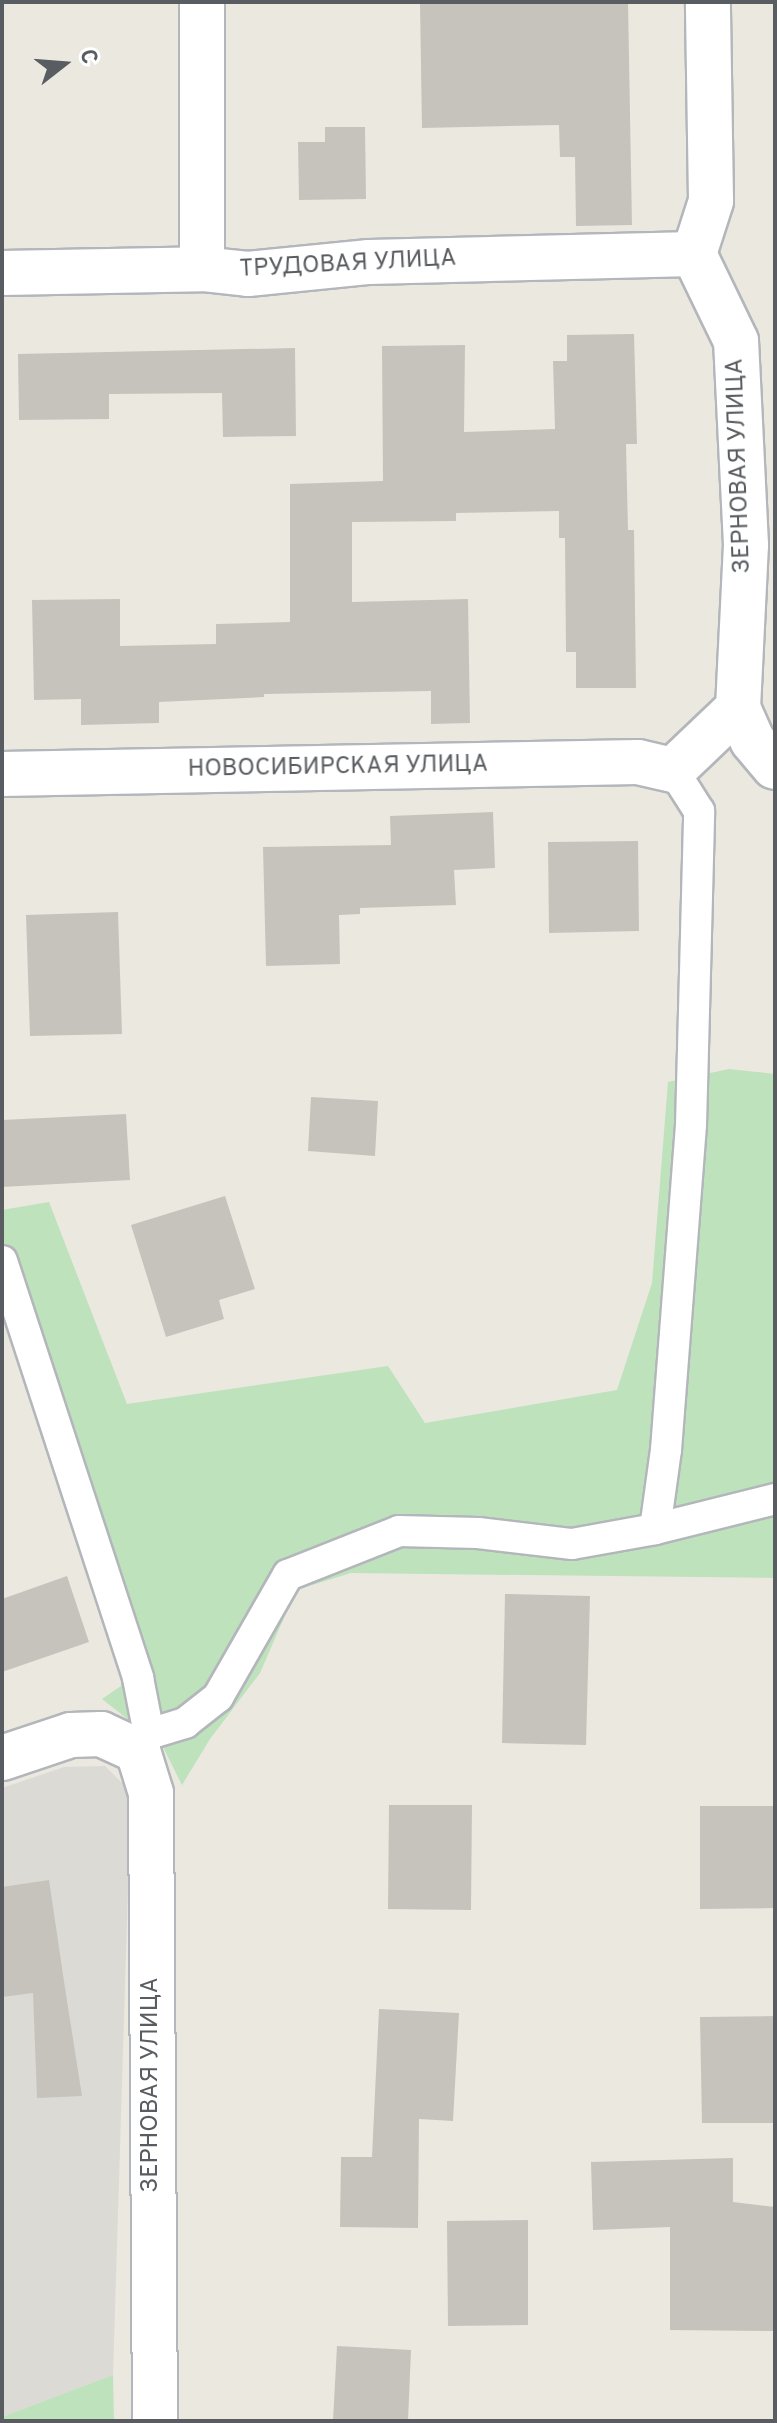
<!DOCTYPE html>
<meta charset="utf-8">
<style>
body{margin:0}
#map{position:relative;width:777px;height:2423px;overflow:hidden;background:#ebe8e0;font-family:Overpass,sans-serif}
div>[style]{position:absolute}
.industrial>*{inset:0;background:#dcdad4}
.green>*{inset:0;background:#bde2bc}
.building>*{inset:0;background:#c6c3bd}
.roads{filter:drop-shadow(2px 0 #b3b6ba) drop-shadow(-2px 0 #b3b6ba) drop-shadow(0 2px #b3b6ba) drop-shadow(0 -2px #b3b6ba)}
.lane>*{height:30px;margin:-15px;padding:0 15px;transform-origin:15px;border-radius:15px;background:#fff}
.street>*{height:44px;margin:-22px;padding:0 22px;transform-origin:22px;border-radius:22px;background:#fff}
.secondary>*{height:44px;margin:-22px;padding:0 22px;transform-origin:22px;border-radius:22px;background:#fff}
span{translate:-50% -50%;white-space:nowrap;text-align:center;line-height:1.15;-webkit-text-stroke:7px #fff;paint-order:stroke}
.street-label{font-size:24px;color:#595c60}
.frame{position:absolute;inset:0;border:4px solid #595c60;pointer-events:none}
.north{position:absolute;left:24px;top:24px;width:80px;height:80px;-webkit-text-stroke:6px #fff;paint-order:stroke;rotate:73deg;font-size:22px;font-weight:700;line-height:32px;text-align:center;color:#595c60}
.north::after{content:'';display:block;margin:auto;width:28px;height:36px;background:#595c60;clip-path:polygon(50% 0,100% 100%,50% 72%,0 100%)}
</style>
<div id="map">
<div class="industrial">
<i style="clip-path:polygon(105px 1766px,131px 1792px,113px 2375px,2px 2417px,2px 1788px,64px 1767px)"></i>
</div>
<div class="green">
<i style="clip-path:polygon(729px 1069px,775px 1074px,775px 1578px,351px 1573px,296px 1590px,260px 1673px,210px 1739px,182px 1785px,163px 1747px,102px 1699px,121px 1686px,122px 1653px,2px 1301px,2px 1210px,49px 1202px,127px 1404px,388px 1366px,425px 1423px,617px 1390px,652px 1283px,668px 1082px)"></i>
<i style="clip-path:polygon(113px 2375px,114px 2421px,2px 2421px,2px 2417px)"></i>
</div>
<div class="building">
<i style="clip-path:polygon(628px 2px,632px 225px,576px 226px,575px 157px,560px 157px,559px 125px,422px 128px,420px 3px)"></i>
<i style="clip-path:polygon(325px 127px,365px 127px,366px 199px,299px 200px,298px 142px,325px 142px)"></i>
<i style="clip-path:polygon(634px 334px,637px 444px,626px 444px,628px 530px,634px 530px,636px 688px,576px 688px,576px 652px,566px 652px,565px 538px,559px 538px,559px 511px,456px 513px,456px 521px,352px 522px,352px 602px,468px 599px,470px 723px,431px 724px,431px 691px,264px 694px,264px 697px,159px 702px,159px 723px,81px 725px,81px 699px,34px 700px,32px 600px,120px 599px,120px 646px,216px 644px,216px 624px,290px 622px,290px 484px,383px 481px,382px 346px,465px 345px,464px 432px,555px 429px,553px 361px,567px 361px,567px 335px)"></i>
<i style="clip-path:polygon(295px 348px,296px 436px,223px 437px,222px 393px,109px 394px,109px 419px,19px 420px,18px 354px)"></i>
<i style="clip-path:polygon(493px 812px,495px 868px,454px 870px,456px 905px,360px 908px,360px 914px,339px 915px,340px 964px,266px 966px,263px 847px,391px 845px,390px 816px)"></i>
<i style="clip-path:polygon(638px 841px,639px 931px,549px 933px,548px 842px)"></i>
<i style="clip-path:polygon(118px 912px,122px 1034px,30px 1036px,26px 915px)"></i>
<i style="clip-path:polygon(311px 1097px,378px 1101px,375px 1156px,308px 1151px)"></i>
<i style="clip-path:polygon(126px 1114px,130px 1180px,2px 1187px,2px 1120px)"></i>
<i style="clip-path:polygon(225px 1196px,255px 1289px,219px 1300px,224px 1319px,166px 1337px,131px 1225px)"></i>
<i style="clip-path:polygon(67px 1576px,89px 1642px,2px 1672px,2px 1599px)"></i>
<i style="clip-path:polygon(505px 1594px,590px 1596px,586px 1745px,502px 1743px)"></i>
<i style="clip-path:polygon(389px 1805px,472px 1805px,471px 1910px,388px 1909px)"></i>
<i style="clip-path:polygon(700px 1806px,775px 1806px,775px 1908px,700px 1909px)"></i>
<i style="clip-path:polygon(49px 1880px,65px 1988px,82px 2096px,37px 2098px,33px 1993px,2px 1997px,2px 1887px)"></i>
<i style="clip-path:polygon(379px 2009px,459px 2013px,453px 2121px,419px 2119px,418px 2228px,340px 2227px,341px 2157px,372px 2157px)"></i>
<i style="clip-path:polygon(775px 2016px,775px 2123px,702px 2123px,700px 2017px)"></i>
<i style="clip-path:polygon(733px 2158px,733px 2202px,775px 2207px,773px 2331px,670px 2330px,670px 2227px,593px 2230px,591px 2162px)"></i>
<i style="clip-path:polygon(528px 2220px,528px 2325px,448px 2326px,447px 2221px)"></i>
<i style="clip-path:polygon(337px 2346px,411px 2350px,408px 2421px,333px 2421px)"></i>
</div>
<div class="roads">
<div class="lane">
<i style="left:2px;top:1261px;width:439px;rotate:71.9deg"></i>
<i style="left:138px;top:1678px;width:57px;rotate:78.9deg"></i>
<i style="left:655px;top:1529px;width:80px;rotate:-82.1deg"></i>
<i style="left:666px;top:1450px;width:326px;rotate:-85.6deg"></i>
<i style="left:691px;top:1125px;width:314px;rotate:-88.5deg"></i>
<i style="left:699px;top:811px;width:49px;rotate:-122.4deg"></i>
<i style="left:138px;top:1751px;width:20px;rotate:-57deg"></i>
<i style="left:149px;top:1734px;width:38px;rotate:-17deg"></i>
<i style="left:185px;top:1723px;width:42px;rotate:-38.2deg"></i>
<i style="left:218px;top:1697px;width:141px;rotate:-60.2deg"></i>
<i style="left:288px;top:1575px;width:119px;rotate:-21.6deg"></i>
<i style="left:399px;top:1531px;width:79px;rotate:1.5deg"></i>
<i style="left:478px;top:1533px;width:95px;rotate:6.7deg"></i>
<i style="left:572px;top:1544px;width:84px;rotate:-10.2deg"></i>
<i style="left:655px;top:1529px;width:124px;rotate:-14deg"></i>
</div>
<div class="street">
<i style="left:202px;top:2px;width:267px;rotate:90deg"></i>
<i style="left:2px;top:273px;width:200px;rotate:-1.1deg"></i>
<i style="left:202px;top:269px;width:46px;rotate:6.2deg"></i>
<i style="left:248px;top:274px;width:122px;rotate:-5.7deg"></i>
<i style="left:369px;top:262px;width:325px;rotate:-1.4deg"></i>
<i style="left:738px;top:708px;width:35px;rotate:66deg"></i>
<i style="left:752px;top:740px;width:35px;rotate:50deg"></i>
<i style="left:2px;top:774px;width:636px;rotate:-1.08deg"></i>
<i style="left:638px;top:762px;width:36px;rotate:13deg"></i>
<i style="left:673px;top:770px;width:90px;rotate:-43.6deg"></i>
<i style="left:738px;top:708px;width:163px;rotate:-87.2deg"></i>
<i style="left:746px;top:545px;width:204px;rotate:-92.8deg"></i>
<i style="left:736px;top:341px;width:97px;rotate:-115.8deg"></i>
<i style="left:694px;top:254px;width:56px;rotate:-72.2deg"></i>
<i style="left:711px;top:201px;width:199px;rotate:-90.9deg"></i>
</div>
<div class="secondary">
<i style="left:2px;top:1758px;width:73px;rotate:-18.4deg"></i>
<i style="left:71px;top:1735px;width:30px;rotate:-2deg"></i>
<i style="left:101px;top:1734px;width:41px;rotate:24.7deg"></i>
<i style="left:138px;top:1751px;width:44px;rotate:72.8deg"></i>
<i style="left:151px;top:1793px;width:628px;rotate:89.64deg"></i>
</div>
</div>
<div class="street-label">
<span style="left:348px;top:265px;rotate:-3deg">ТРУДОВАЯ УЛИЦА</span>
<span style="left:740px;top:466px;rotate:-92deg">ЗЕРНОВАЯ УЛИЦА</span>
<span style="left:338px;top:768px;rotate:-1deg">НОВОСИБИРСКАЯ УЛИЦА</span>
<span style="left:152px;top:2085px;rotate:-90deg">ЗЕРНОВАЯ УЛИЦА</span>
</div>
<div class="frame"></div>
<div class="north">С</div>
</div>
